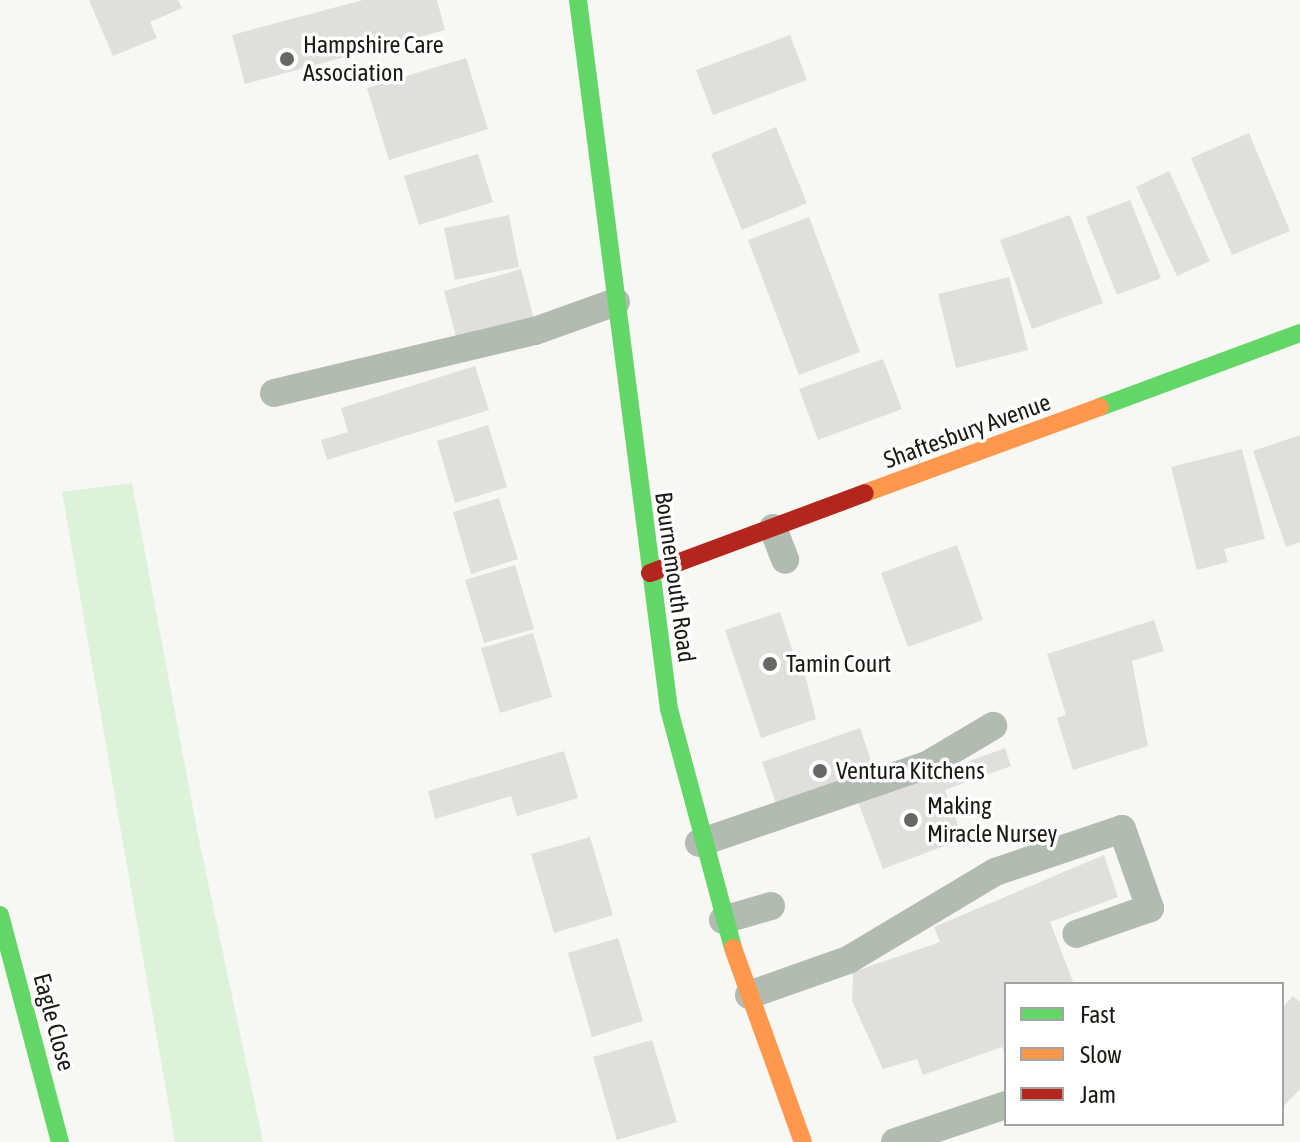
<!DOCTYPE html>
<style>
body{margin:0}
#map{position:relative;width:1300px;height:1142px;overflow:hidden;background:#f7f7f3;font-family:"Asap Condensed",sans-serif}
div>[style]{position:absolute}
.green>*{inset:0;background:#ddf3d9}
.building>*{inset:0;background:#dfdfdc}
.lane>*{height:28px;margin:-14px;padding:0 14px;transform-origin:14px;border-radius:14px;background:#b1bbb1}
.fast>*{height:18px;margin:-9px;padding:0 9px;transform-origin:9px;border-radius:9px;background:#63d668}
.slow>*{height:18px;margin:-9px;padding:0 9px;transform-origin:9px;border-radius:9px;background:#ff974d}
.jam>*{height:18px;margin:-9px;padding:0 9px;transform-origin:9px;border-radius:9px;background:#b3261e}
.dots>*{width:22px;height:22px;translate:-50% -50%;box-sizing:border-box;border:4px solid #fff;border-radius:50%}
span{translate:-50% -50%;white-space:nowrap;text-align:center;line-height:1.15;-webkit-text-stroke:7px #fff;paint-order:stroke}
.poi-label{font-size:24px;color:#1a1917}
.left{translate:0 -50%;text-align:left}
.street-label{font-size:24px;color:#1a1917}
.legend{position:absolute;left:1004px;top:982px;width:280px;height:144px;box-sizing:border-box;background:#fff;border:2px solid #a3a3a2;margin:0;padding:10px 14px;list-style:none;font-size:24px;color:#1a1917}
.legend li{display:flex;align-items:center;gap:16px;height:40px}
.legend b{width:40px;border:2px solid #a3a3a2}
</style>
<div id="map">
<div class="green">
<i style="clip-path:polygon(132px 483px,198px 835px,263px 1142px,175px 1142px,62px 492px)"></i>
</div>
<div class="building">
<i style="clip-path:polygon(89px 0,178px 0,182px 8px,150px 22px,157px 38px,113px 56px)"></i>
<i style="clip-path:polygon(363px 0,437px 0,445px 30px,245px 84px,232px 35px)"></i>
<i style="clip-path:polygon(790px 35px,807px 80px,713px 115px,696px 70px)"></i>
<i style="clip-path:polygon(466px 58px,488px 129px,389px 160px,367px 88px)"></i>
<i style="clip-path:polygon(776px 127px,807px 203px,742px 230px,711px 154px)"></i>
<i style="clip-path:polygon(1249px 133px,1290px 231px,1232px 255px,1191px 158px)"></i>
<i style="clip-path:polygon(478px 154px,493px 202px,419px 225px,404px 176px)"></i>
<i style="clip-path:polygon(1169px 171px,1210px 261px,1177px 276px,1136px 187px)"></i>
<i style="clip-path:polygon(1130px 200px,1161px 278px,1117px 295px,1086px 217px)"></i>
<i style="clip-path:polygon(509px 215px,519px 267px,455px 280px,444px 228px)"></i>
<i style="clip-path:polygon(1070px 215px,1103px 303px,1032px 329px,1000px 240px)"></i>
<i style="clip-path:polygon(809px 217px,860px 352px,799px 375px,748px 240px)"></i>
<i style="clip-path:polygon(521px 269px,535px 323px,458px 344px,444px 291px)"></i>
<i style="clip-path:polygon(1009px 277px,1028px 350px,956px 368px,938px 294px)"></i>
<i style="clip-path:polygon(883px 359px,902px 409px,818px 440px,799px 389px)"></i>
<i style="clip-path:polygon(475px 366px,489px 410px,327px 460px,321px 440px,348px 432px,341px 408px)"></i>
<i style="clip-path:polygon(488px 425px,507px 487px,455px 503px,437px 441px)"></i>
<i style="clip-path:polygon(1300px 435px,1300px 542px,1286px 547px,1253px 451px)"></i>
<i style="clip-path:polygon(1242px 449px,1265px 539px,1224px 549px,1228px 562px,1197px 570px,1171px 467px)"></i>
<i style="clip-path:polygon(499px 498px,518px 559px,471px 574px,453px 512px)"></i>
<i style="clip-path:polygon(957px 545px,983px 620px,908px 647px,881px 573px)"></i>
<i style="clip-path:polygon(515px 565px,534px 629px,484px 643px,465px 580px)"></i>
<i style="clip-path:polygon(780px 612px,793px 652px,799px 651px,816px 719px,761px 738px,725px 630px)"></i>
<i style="clip-path:polygon(1154px 620px,1164px 651px,1132px 661px,1148px 746px,1073px 770px,1057px 718px,1066px 715px,1047px 654px)"></i>
<i style="clip-path:polygon(533px 633px,552px 697px,500px 713px,481px 648px)"></i>
<i style="clip-path:polygon(860px 728px,878px 781px,780px 815px,762px 762px)"></i>
<i style="clip-path:polygon(1005px 748px,1011px 766px,945px 790px,963px 839px,883px 869px,858px 802px)"></i>
<i style="clip-path:polygon(564px 751px,578px 798px,517px 816px,511px 796px,435px 819px,428px 791px)"></i>
<i style="clip-path:polygon(590px 837px,613px 915px,554px 933px,531px 854px)"></i>
<i style="clip-path:polygon(1104px 855px,1118px 897px,1050px 922px,1074px 984px,1006px 984px,1006px 1056px,1002px 1047px,923px 1075px,917px 1059px,883px 1069px,852px 1001px,853px 972px,940px 942px,934px 927px)"></i>
<i style="clip-path:polygon(618px 938px,643px 1021px,592px 1037px,568px 953px)"></i>
<i style="clip-path:polygon(1293px 996px,1300px 1002px,1300px 1089px,1282px 1108px,1282px 1008px)"></i>
<i style="clip-path:polygon(652px 1040px,677px 1122px,617px 1140px,593px 1057px)"></i>
</div>
<div class="lane">
<i style="left:274px;top:393px;width:268px;rotate:-13.4deg"></i>
<i style="left:535px;top:331px;width:86px;rotate:-19.7deg"></i>
<i style="left:773px;top:528px;width:34px;rotate:69deg"></i>
<i style="left:699px;top:843px;width:241px;rotate:-18.9deg"></i>
<i style="left:927px;top:765px;width:77px;rotate:-30.6deg"></i>
<i style="left:723px;top:920px;width:50px;rotate:-16.3deg"></i>
<i style="left:749px;top:995px;width:105px;rotate:-19.5deg"></i>
<i style="left:848px;top:960px;width:171px;rotate:-30.9deg"></i>
<i style="left:995px;top:872px;width:134px;rotate:-18.7deg"></i>
<i style="left:1122px;top:829px;width:84px;rotate:70.5deg"></i>
<i style="left:1150px;top:908px;width:78px;rotate:160.6deg"></i>
<i style="left:895px;top:1142px;width:117px;rotate:-18.4deg"></i>
</div>
<div class="fast">
<i style="left:578px;top:0;width:715px;rotate:82.69deg"></i>
<i style="left:669px;top:709px;width:247px;rotate:75deg"></i>
<i style="left:1100px;top:407px;width:213px;rotate:-20.3deg"></i>
<i style="left:0;top:915px;width:235px;rotate:75.2deg"></i>
</div>
<div class="slow">
<i style="left:865px;top:493px;width:250px;rotate:-20.1deg"></i>
<i style="left:733px;top:948px;width:206px;rotate:70.2deg"></i>
</div>
<div class="jam">
<i style="left:650px;top:573px;width:229px;rotate:-20.4deg"></i>
</div>
<div class="dots">
<i style="left:287px;top:59px;background:#676764"></i>
<i style="left:770px;top:664px;background:#676764"></i>
<i style="left:820px;top:771px;background:#676764"></i>
<i style="left:911px;top:820px;background:#676764"></i>
</div>
<div class="poi-label">
<span class="left" style="left:303px;top:59px">Hampshire Care<br>Association</span>
<span class="left" style="left:786px;top:664px">Tamin Court</span>
<span class="left" style="left:836px;top:771px">Ventura Kitchens</span>
<span class="left" style="left:927px;top:820px">Making<br>Miracle Nursey</span>
</div>
<div class="street-label">
<span style="left:967px;top:431px;rotate:-20deg">Shaftesbury Avenue</span>
<span style="left:675px;top:577px;rotate:82deg">Bournemouth Road</span>
<span style="left:54px;top:1022px;rotate:75deg">Eagle Close</span>
</div>
<ul class="legend">
<li><b style="height:10px;background:#63d668"></b>Fast</li>
<li><b style="height:10px;background:#ff974d"></b>Slow</li>
<li><b style="height:10px;background:#b3261e"></b>Jam</li>
</ul>
</div>
